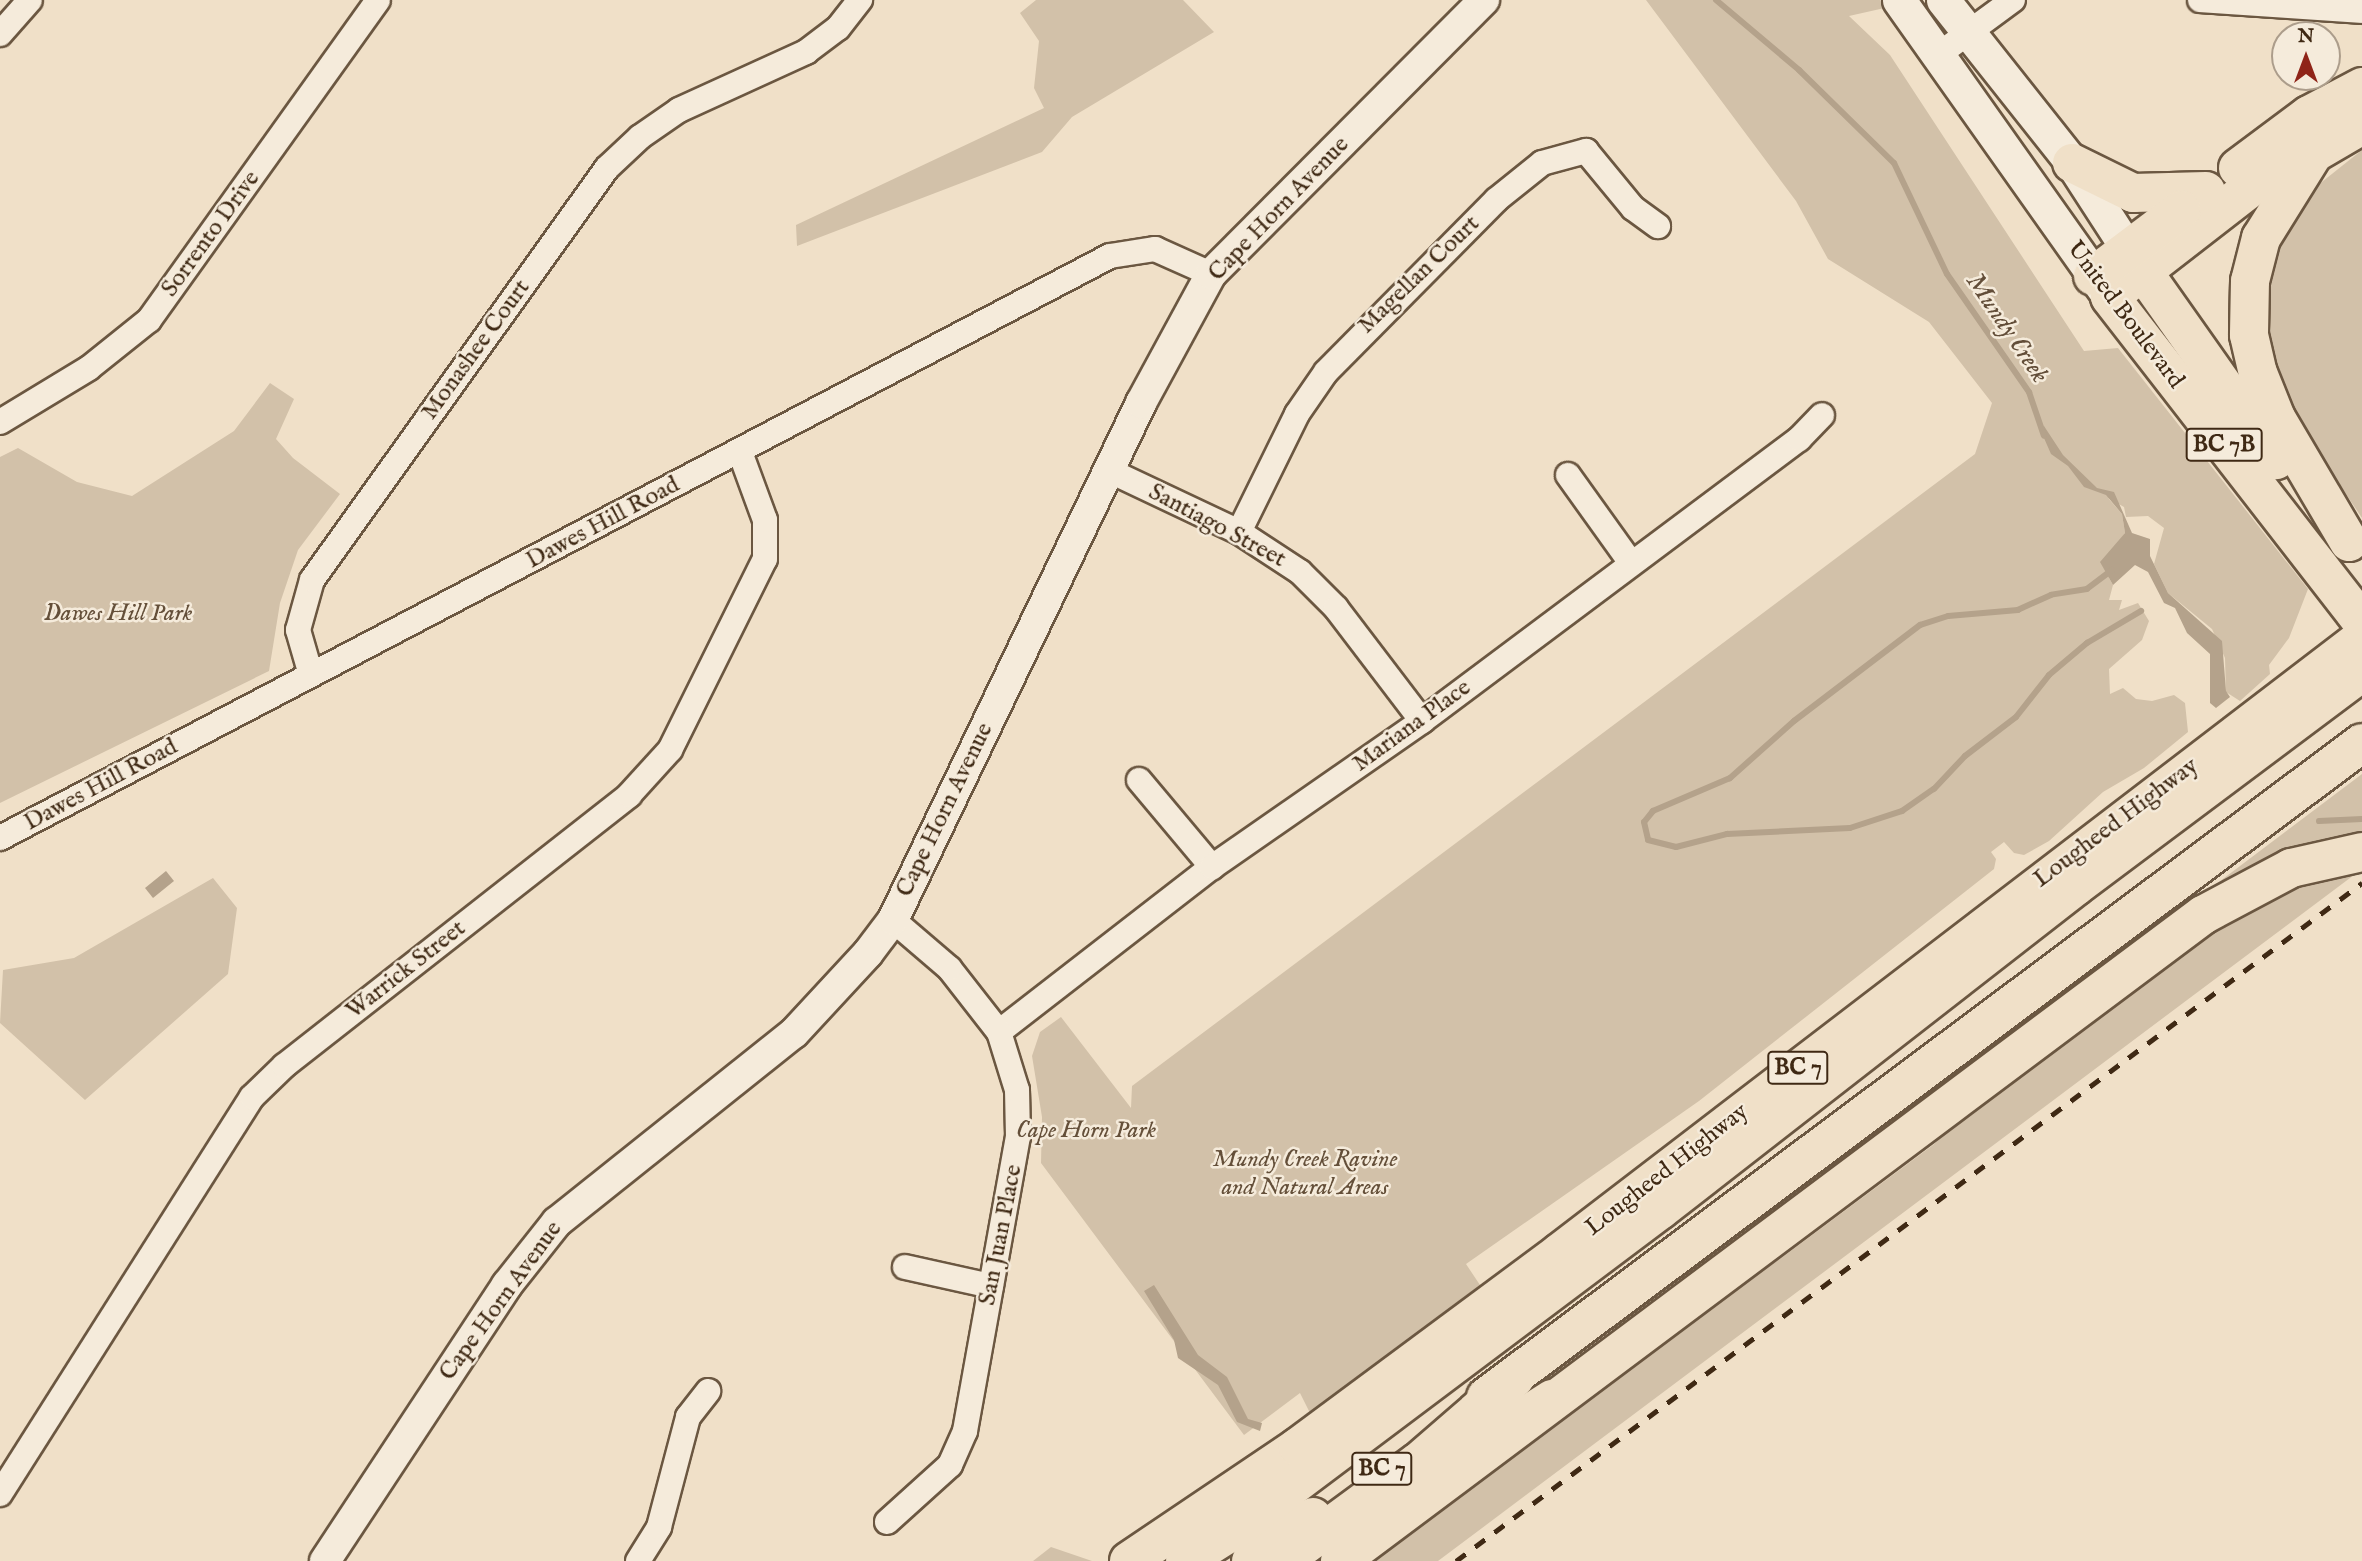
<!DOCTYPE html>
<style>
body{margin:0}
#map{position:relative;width:2362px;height:1561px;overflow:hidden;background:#f0e0c8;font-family:"IM FELL English",serif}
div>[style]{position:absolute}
.green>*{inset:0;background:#d2c1a9}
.water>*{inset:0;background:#b4a28b}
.stream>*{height:6px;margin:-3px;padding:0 3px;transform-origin:3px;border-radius:3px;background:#b4a28b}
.roads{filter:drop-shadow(2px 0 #6b5741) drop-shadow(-2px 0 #6b5741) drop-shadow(0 2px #6b5741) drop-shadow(0 -2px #6b5741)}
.minor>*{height:24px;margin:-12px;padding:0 12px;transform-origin:12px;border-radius:12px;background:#f5ebdb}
.tertiary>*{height:30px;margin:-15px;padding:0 15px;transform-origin:15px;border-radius:15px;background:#f5ebdb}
.secondary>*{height:33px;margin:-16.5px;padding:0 16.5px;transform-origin:16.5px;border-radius:16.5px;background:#f5ebdb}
.primary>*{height:38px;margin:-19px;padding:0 19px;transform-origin:19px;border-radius:19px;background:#f0e0c8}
.motorway>*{height:38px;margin:-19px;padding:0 19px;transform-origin:19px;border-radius:19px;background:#f0e0c8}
.rail>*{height:5px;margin-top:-2.5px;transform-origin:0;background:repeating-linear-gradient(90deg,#3f2914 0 12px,transparent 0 24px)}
span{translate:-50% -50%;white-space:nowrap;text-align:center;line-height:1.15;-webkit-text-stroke:5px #f5ebdb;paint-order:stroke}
.shield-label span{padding:2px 5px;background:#f5ebdb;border:2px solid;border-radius:5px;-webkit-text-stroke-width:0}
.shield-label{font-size:23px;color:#3f2914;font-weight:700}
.street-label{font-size:24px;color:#3f2914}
.park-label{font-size:24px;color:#644f39;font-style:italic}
.water-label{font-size:26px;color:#624d38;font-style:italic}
.north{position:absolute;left:2271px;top:21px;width:70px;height:70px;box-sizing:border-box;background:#f5ebdb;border:2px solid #ac9d8b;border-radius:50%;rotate:0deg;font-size:19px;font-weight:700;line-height:28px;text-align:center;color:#3f2914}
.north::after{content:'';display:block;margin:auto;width:24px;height:32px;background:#8f2418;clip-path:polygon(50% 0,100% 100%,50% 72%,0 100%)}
</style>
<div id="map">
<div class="green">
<i style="clip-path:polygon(1036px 0,1183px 0,1214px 32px,1072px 117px,1042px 152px,797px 246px,796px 225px,1044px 108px,1034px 88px,1039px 41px,1020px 13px)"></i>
<i style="clip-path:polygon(1646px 0,1880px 0,1889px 7px,1849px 16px,1890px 55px,2084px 351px,2118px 348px,2308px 589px,2289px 638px,2269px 665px,2270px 674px,2240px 701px,2226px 692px,2225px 658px,2212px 629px,2168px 593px,2154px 564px,2164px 528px,2148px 516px,2126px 517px,2124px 507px,2108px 498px,2122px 514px,2125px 533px,2118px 543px,2109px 578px,2113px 585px,2109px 600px,2122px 600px,2119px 610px,2138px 603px,2149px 621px,2142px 640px,2109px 669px,2110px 694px,2123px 688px,2136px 699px,2152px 701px,2174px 695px,2185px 703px,2188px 732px,2144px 768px,2103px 792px,2049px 841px,2024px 855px,2014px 853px,2004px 842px,1991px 852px,1996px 859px,1994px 869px,1699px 1101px,1466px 1264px,1480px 1285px,1310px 1413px,1300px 1393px,1244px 1435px,1041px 1163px,1042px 1117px,1032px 1056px,1040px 1032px,1061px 1017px,1131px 1108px,1132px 1086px,1975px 454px,1992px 403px,1929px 322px,1828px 259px,1796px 201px)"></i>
<i style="clip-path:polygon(2362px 150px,2362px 518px,2293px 415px,2276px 369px,2266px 309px,2277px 247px,2313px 189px)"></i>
<i style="clip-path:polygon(270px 383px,294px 399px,276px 439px,293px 458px,340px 494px,298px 550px,280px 603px,269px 671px,0 803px,0 457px,18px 448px,77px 482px,132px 496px,234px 431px)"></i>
<i style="clip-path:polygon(2362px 774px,2362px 869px,1438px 1561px,1368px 1561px,1701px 1311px,1780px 1259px,1933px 1145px,2199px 897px)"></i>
<i style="clip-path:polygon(213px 878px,237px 908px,228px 974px,85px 1100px,0 1023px,3px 970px,74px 958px)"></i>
<i style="clip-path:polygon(1051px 1547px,1092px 1561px,1033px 1561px)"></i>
</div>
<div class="water">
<i style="clip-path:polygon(2044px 426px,2063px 455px,2097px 488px,2114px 492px,2132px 533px,2150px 539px,2150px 556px,2168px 593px,2222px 641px,2226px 691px,2230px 697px,2216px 708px,2210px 703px,2210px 654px,2187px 633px,2175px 608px,2164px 603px,2148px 572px,2135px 565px,2113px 585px,2100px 562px,2125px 533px,2122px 514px,2106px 495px,2084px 487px,2068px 466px,2051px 454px,2040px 429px)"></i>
<i style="clip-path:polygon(166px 871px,174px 881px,153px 898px,145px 888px)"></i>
<i style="clip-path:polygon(1154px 1285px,1198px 1355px,1227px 1377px,1248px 1419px,1262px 1423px,1260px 1431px,1237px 1422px,1218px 1385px,1178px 1358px,1174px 1340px,1144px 1291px)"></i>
</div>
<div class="stream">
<i style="left:1716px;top:0;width:109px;rotate:40.1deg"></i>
<i style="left:1799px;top:70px;width:133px;rotate:44.4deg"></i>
<i style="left:1894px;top:163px;width:123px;rotate:64.5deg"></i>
<i style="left:1947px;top:274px;width:144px;rotate:55.2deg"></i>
<i style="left:2029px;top:392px;width:46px;rotate:71.2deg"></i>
<i style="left:2112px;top:570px;width:31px;rotate:143deg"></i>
<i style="left:2087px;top:589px;width:36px;rotate:171deg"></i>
<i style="left:2051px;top:595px;width:36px;rotate:156deg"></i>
<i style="left:2018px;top:610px;width:70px;rotate:175.1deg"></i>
<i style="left:1948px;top:616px;width:29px;rotate:162deg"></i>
<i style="left:1920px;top:625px;width:158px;rotate:142.7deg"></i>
<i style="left:1794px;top:721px;width:86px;rotate:138.3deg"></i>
<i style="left:1730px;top:778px;width:84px;rotate:156.8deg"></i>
<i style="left:1653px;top:811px;width:14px;rotate:129deg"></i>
<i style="left:1644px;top:822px;width:18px;rotate:77deg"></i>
<i style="left:1648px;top:840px;width:29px;rotate:14deg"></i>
<i style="left:1676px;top:847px;width:53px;rotate:-14.3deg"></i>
<i style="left:1727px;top:834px;width:123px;rotate:-2.8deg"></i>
<i style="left:1850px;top:828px;width:55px;rotate:-18.1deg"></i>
<i style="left:1902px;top:811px;width:39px;rotate:-35deg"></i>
<i style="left:1934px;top:789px;width:45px;rotate:-46.8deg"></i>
<i style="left:1965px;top:756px;width:64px;rotate:-37.4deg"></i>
<i style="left:2016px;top:717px;width:53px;rotate:-51.8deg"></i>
<i style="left:2049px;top:675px;width:50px;rotate:-40.1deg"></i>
<i style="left:2087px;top:643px;width:63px;rotate:-30.7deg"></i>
<i style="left:2319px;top:821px;width:43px;rotate:-2.7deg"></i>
</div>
<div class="roads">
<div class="minor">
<i style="left:2200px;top:0;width:162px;rotate:3.9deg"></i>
<i style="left:0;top:34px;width:45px;rotate:-48.6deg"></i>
<i style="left:1938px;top:55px;width:93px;rotate:-36.3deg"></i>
<i style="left:0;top:422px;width:104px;rotate:-31.2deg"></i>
<i style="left:89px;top:368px;width:77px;rotate:-38.7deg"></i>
<i style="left:149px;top:320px;width:393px;rotate:-54.4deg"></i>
<i style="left:1110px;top:471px;width:143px;rotate:25.3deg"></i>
<i style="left:1239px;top:532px;width:73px;rotate:33.3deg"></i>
<i style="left:1300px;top:572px;width:51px;rotate:45deg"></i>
<i style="left:1336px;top:608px;width:142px;rotate:52.7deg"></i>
<i style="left:1568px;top:475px;width:108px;rotate:54.4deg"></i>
<i style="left:1239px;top:532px;width:131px;rotate:-63.8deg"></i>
<i style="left:1297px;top:414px;width:51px;rotate:-55.4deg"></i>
<i style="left:1326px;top:372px;width:242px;rotate:-45.3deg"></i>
<i style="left:1496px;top:200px;width:59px;rotate:-38.8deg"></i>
<i style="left:1542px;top:163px;width:46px;rotate:-15.3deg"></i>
<i style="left:1586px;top:151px;width:74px;rotate:50.5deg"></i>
<i style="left:1633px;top:208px;width:31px;rotate:36deg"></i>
<i style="left:311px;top:675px;width:47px;rotate:-106.1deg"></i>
<i style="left:298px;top:630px;width:52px;rotate:-74.4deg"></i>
<i style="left:312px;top:580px;width:507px;rotate:-54.4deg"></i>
<i style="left:607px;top:168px;width:45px;rotate:-43.2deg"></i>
<i style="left:640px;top:137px;width:47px;rotate:-34.7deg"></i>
<i style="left:679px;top:110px;width:140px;rotate:-24.5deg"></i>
<i style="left:806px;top:52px;width:40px;rotate:-37deg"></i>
<i style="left:838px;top:28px;width:36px;rotate:-52deg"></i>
<i style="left:1139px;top:780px;width:114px;rotate:50deg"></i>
<i style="left:0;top:838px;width:1253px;rotate:-27.67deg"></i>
<i style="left:1110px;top:256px;width:46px;rotate:-8.8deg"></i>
<i style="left:1155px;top:249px;width:61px;rotate:24.1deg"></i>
<i style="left:999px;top:1032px;width:269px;rotate:-37.8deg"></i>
<i style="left:1212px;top:867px;width:256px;rotate:-34.8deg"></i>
<i style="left:1422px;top:721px;width:471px;rotate:-36.8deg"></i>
<i style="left:1799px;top:439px;width:33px;rotate:-46deg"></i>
<i style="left:905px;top:1267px;width:88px;rotate:12.5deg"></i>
<i style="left:0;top:1494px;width:470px;rotate:-57.6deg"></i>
<i style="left:252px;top:1097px;width:45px;rotate:-44.1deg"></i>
<i style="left:284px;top:1066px;width:439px;rotate:-38.1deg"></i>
<i style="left:629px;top:795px;width:61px;rotate:-47.7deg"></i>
<i style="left:670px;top:750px;width:213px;rotate:-63.6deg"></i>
<i style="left:765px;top:559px;width:39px;rotate:-90deg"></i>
<i style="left:765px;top:520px;width:72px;rotate:-110.2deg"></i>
<i style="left:887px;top:1522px;width:85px;rotate:-42.1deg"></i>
<i style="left:950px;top:1465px;width:37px;rotate:-66deg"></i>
<i style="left:965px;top:1431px;width:299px;rotate:-79.8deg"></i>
<i style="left:1018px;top:1137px;width:47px;rotate:-91.2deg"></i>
<i style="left:1017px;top:1090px;width:61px;rotate:-107.2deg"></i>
<i style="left:999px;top:1032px;width:81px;rotate:-128deg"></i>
<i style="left:949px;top:968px;width:74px;rotate:-139.4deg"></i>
<i style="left:638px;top:1561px;width:40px;rotate:-58deg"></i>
<i style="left:659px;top:1527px;width:114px;rotate:-75.2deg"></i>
<i style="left:688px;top:1417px;width:33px;rotate:-52deg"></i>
</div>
<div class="tertiary">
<i style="left:325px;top:1561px;width:331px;rotate:-56.6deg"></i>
<i style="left:507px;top:1285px;width:80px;rotate:-51.6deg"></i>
<i style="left:557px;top:1222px;width:303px;rotate:-38.6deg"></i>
<i style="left:794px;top:1033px;width:109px;rotate:-47.2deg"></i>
<i style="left:868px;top:953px;width:41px;rotate:-52.9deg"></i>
<i style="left:893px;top:920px;width:573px;rotate:-64.37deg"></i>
<i style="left:1141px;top:403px;width:147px;rotate:-61.5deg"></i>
<i style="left:1211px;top:274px;width:387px;rotate:-45.1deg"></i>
</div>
<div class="secondary">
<i style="left:1899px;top:0;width:362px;rotate:54.7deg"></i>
<i style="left:1943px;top:0;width:208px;rotate:51.6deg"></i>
<i style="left:2072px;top:163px;width:129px;rotate:57.1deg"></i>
</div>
<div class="primary">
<i style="left:2362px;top:125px;width:56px;rotate:149.7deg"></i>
<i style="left:2314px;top:153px;width:36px;rotate:161deg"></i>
<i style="left:2280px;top:165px;width:215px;rotate:142.2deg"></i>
<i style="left:2110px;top:297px;width:411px;rotate:52.2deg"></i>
<i style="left:2314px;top:153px;width:100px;rotate:121.9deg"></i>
<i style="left:2261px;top:238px;width:44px;rotate:104.3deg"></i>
<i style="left:2250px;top:281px;width:54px;rotate:91.1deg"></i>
<i style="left:2249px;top:335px;width:39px;rotate:77deg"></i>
<i style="left:2258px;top:373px;width:48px;rotate:68.2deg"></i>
<i style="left:2276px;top:418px;width:144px;rotate:59.5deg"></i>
<i style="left:2072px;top:163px;width:68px;rotate:26.2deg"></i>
<i style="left:2133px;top:193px;width:73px;rotate:-1.6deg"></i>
<i style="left:2238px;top:168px;width:89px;rotate:-36.7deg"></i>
<i style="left:2309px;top:115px;width:60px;rotate:-27.8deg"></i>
<i style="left:2144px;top:273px;width:229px;rotate:54.8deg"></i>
<i style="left:2093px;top:276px;width:110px;rotate:-36.9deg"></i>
<i style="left:1486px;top:1397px;width:1093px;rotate:-36.74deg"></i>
<i style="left:1129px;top:1561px;width:204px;rotate:-34deg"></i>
<i style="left:1298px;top:1447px;width:325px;rotate:-36.6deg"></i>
<i style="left:1559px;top:1253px;width:1011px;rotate:-37.45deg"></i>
<i style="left:1251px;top:1561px;width:76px;rotate:-35.4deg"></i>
<i style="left:1340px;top:1561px;width:1078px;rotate:-36.82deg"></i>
<i style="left:2203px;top:915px;width:100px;rotate:-28.1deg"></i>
<i style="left:2291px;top:868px;width:73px;rotate:-12.7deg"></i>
</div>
<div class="motorway">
<i style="left:1446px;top:1467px;width:126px;rotate:-32.7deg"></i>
<i style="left:1185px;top:1561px;width:58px;rotate:-32.3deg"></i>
<i style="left:1234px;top:1530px;width:533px;rotate:-36.91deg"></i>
<i style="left:1660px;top:1210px;width:527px;rotate:-37.91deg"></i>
<i style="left:2076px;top:886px;width:357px;rotate:-36.8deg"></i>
<i style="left:1283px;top:1561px;width:167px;rotate:-36.3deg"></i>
<i style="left:1418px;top:1462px;width:128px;rotate:-40.9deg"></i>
</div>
</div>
<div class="rail">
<i style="left:1456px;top:1561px;width:1132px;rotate:-36.81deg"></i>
</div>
<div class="shield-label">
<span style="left:2224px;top:445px">BC 7B</span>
<span style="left:1798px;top:1068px">BC 7</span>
<span style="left:1382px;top:1469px">BC 7</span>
</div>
<div class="street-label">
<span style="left:1279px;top:209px;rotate:-46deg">Cape Horn Avenue</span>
<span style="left:211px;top:234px;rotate:-54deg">Sorrento Drive</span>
<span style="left:1419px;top:275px;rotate:-44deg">Magellan Court</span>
<span style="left:2125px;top:315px;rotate:53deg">United Boulevard</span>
<span style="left:476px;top:350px;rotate:-54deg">Monashee Court</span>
<span style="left:603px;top:523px;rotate:-28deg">Dawes Hill Road</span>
<span style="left:1217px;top:526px;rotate:28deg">Santiago Street</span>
<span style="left:1412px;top:726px;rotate:-36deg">Mariana Place</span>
<span style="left:101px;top:785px;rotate:-28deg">Dawes Hill Road</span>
<span style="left:945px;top:810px;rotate:-64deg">Cape Horn Avenue</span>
<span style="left:2116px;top:823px;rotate:-37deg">Lougheed Highway</span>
<span style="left:406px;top:970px;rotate:-38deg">Warrick Street</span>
<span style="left:1667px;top:1170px;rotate:-38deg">Lougheed Highway</span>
<span style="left:1001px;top:1235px;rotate:-79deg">San Juan Place</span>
<span style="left:501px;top:1301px;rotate:-54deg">Cape Horn Avenue</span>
</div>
<div class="park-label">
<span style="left:118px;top:614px">Dawes Hill Park</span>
<span style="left:1086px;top:1131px">Cape Horn Park</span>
<span style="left:1305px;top:1174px">Mundy Creek Ravine<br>and Natural Areas</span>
</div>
<div class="water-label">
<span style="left:2007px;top:328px;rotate:56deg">Mundy Creek</span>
</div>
<div class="north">N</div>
</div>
